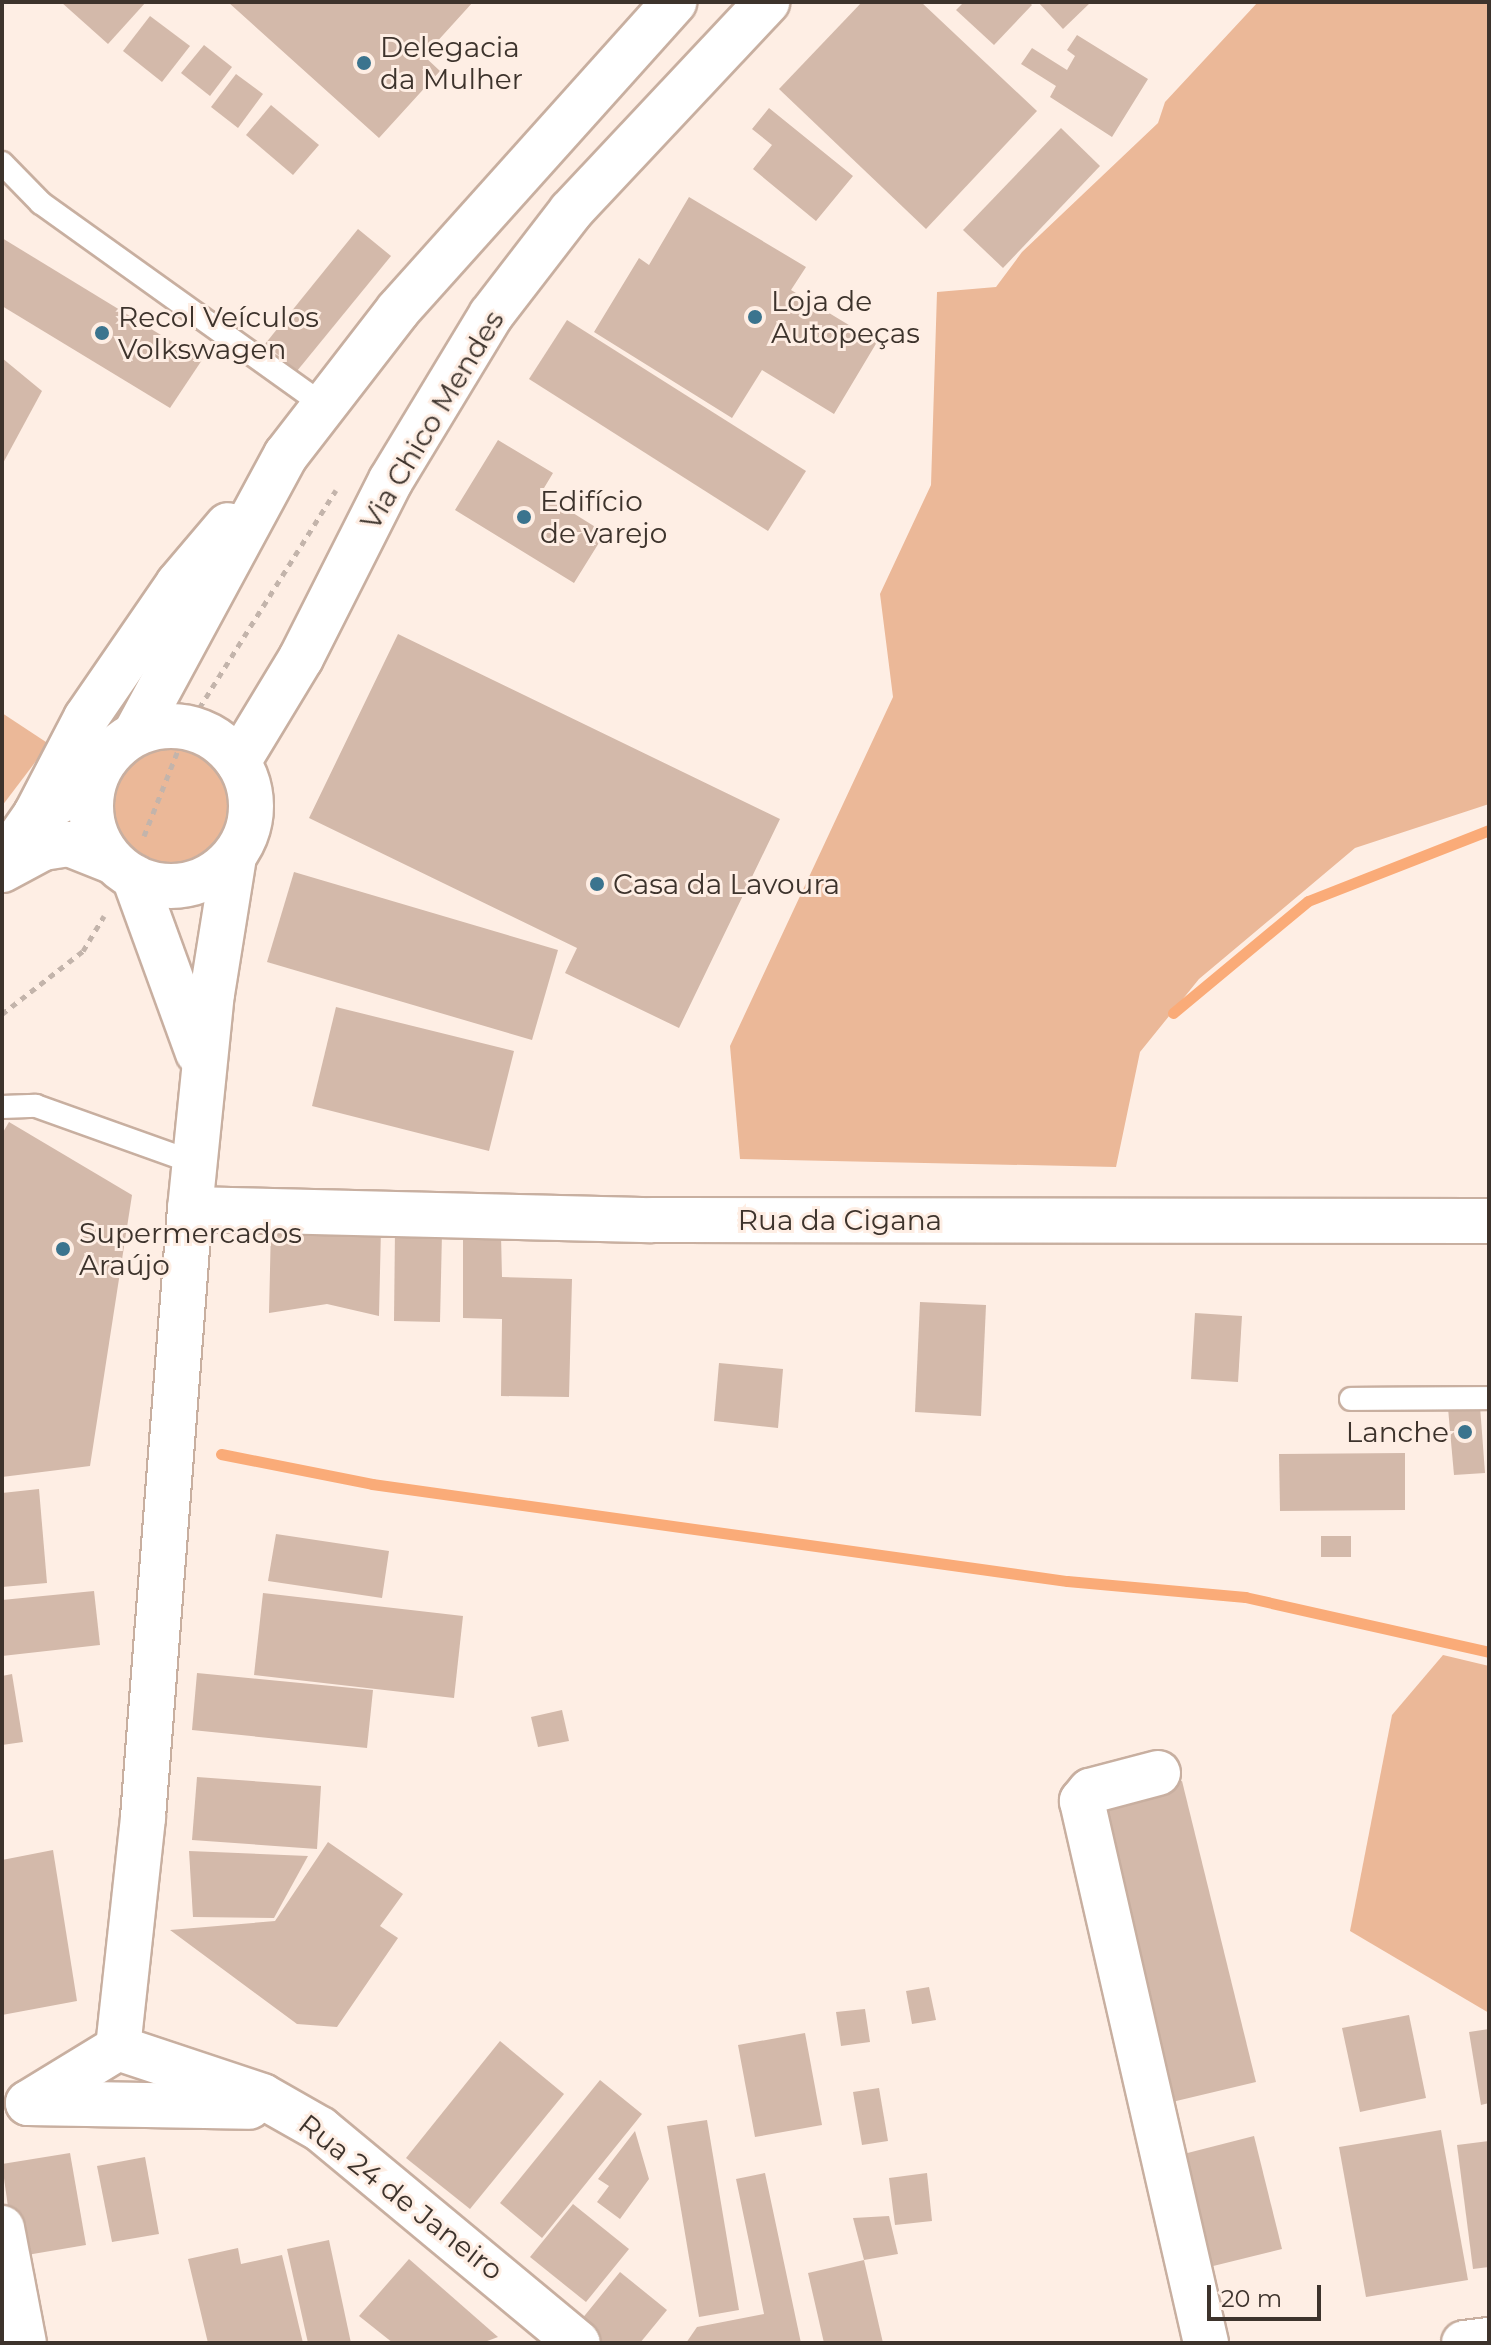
<!DOCTYPE html>
<meta charset="utf-8">
<style>
body{margin:0}
#map{position:relative;width:1491px;height:2345px;overflow:hidden;background:#feeee4;font-family:Montserrat,sans-serif}
div>[style]{position:absolute}
.green>*{inset:0;background:#ebb898}
.round{border-radius:50%}
.stream>*{height:11px;margin:-5.5px;padding:0 5.5px;transform-origin:5.5px;border-radius:5.5px;background:#faab78}
.building>*{inset:0;background:#d3b9aa}
.path>*{height:5px;margin-top:-2.5px;transform-origin:0;background:repeating-linear-gradient(90deg,#c3b4ab 0 6px,transparent 0 12px)}
.roads{filter:drop-shadow(2px 0 #c8afa0) drop-shadow(-2px 0 #c8afa0) drop-shadow(0 2px #c8afa0) drop-shadow(0 -2px #c8afa0)}
.lane>*{height:22px;margin:-11px;padding:0 11px;transform-origin:11px;border-radius:11px;background:#fff}
.street>*{height:44px;margin:-22px;padding:0 22px;transform-origin:22px;border-radius:22px;background:#fff}
.secondary>*{height:44px;margin:-22px;padding:0 22px;transform-origin:22px;border-radius:22px;background:#fff}
.secondary>.ring{margin:-22px;padding:0;box-sizing:content-box;background:none;border:44px solid #fff;border-radius:50%}
.dots>*{width:22px;height:22px;translate:-50% -50%;box-sizing:border-box;border:4px solid #feeee4;border-radius:50%}
span{translate:-50% -50%;white-space:nowrap;text-align:center;line-height:1.15;-webkit-text-stroke:6px #feeee4;paint-order:stroke}
.poi-label{font-size:28px;color:#3d332c}
.left{translate:0 -50%;text-align:left}
.right{translate:-100% -50%;text-align:right}
.street-label{font-size:28px;color:#3d332c}
.frame{position:absolute;inset:0;border:4px solid #3d332c;pointer-events:none}
.scale{position:absolute;left:1207px;top:2285px;width:114px;height:36px;box-sizing:border-box;border:4px solid #3d332c;border-top:0;padding-left:10px;font-size:24px;line-height:28px;white-space:nowrap;color:#3d332c;-webkit-text-stroke:6px #feeee4;paint-order:stroke}
</style>
<div id="map">
<div class="green">
<i style="clip-path:polygon(1258px 2px,1489px 2px,1489px 804px,1355px 848px,1199px 979px,1140px 1052px,1116px 1167px,740px 1159px,730px 1046px,893px 697px,880px 594px,931px 485px,937px 292px,996px 287px,1022px 252px,1158px 123px,1165px 102px)"></i>
<i style="clip-path:polygon(2px 713px,49px 744px,2px 806px)"></i>
<i class="round" style="left:108px;top:746px;width:124px;height:124px"></i>
<i style="clip-path:polygon(1443px 1655px,1489px 1666px,1489px 2013px,1350px 1931px,1392px 1715px)"></i>
</div>
<div class="stream">
<i style="left:1173px;top:1013px;width:175px;rotate:-39.7deg"></i>
<i style="left:1308px;top:901px;width:194px;rotate:-21.4deg"></i>
<i style="left:221px;top:1454px;width:154px;rotate:11.2deg"></i>
<i style="left:372px;top:1484px;width:702px;rotate:7.95deg"></i>
<i style="left:1067px;top:1581px;width:179px;rotate:5.1deg"></i>
<i style="left:1245px;top:1597px;width:250px;rotate:12.7deg"></i>
</div>
<div class="building">
<i style="clip-path:polygon(61px 2px,146px 2px,108px 44px)"></i>
<i style="clip-path:polygon(228px 2px,473px 2px,424px 56px,440px 71px,379px 138px)"></i>
<i style="clip-path:polygon(862px 2px,921px 2px,1037px 111px,926px 229px,779px 89px)"></i>
<i style="clip-path:polygon(964px 2px,1029px 2px,1032px 5px,994px 45px,956px 10px)"></i>
<i style="clip-path:polygon(1038px 2px,1091px 2px,1063px 29px)"></i>
<i style="clip-path:polygon(150px 16px,190px 46px,162px 82px,123px 51px)"></i>
<i style="clip-path:polygon(1077px 35px,1148px 79px,1112px 137px,1050px 97px,1056px 86px,1021px 64px,1032px 48px,1067px 70px,1075px 56px,1067px 50px)"></i>
<i style="clip-path:polygon(204px 45px,232px 67px,210px 96px,181px 73px)"></i>
<i style="clip-path:polygon(236px 74px,263px 94px,238px 128px,211px 107px)"></i>
<i style="clip-path:polygon(271px 105px,319px 145px,293px 175px,246px 135px)"></i>
<i style="clip-path:polygon(769px 108px,853px 176px,816px 221px,753px 169px,772px 145px,752px 129px)"></i>
<i style="clip-path:polygon(1061px 128px,1100px 166px,1003px 268px,963px 230px)"></i>
<i style="clip-path:polygon(689px 197px,806px 267px,791px 290px,877px 342px,834px 414px,762px 370px,732px 418px,594px 332px,639px 258px,649px 265px)"></i>
<i style="clip-path:polygon(358px 229px,391px 256px,297px 371px,265px 344px)"></i>
<i style="clip-path:polygon(2px 238px,202px 360px,170px 408px,2px 306px)"></i>
<i style="clip-path:polygon(567px 320px,806px 471px,768px 531px,529px 379px)"></i>
<i style="clip-path:polygon(2px 358px,42px 391px,2px 465px)"></i>
<i style="clip-path:polygon(498px 440px,553px 473px,541px 493px,605px 533px,574px 583px,455px 510px)"></i>
<i style="clip-path:polygon(398px 634px,780px 819px,679px 1028px,565px 973px,577px 948px,309px 818px)"></i>
<i style="clip-path:polygon(294px 872px,558px 950px,532px 1040px,267px 962px)"></i>
<i style="clip-path:polygon(336px 1007px,514px 1051px,489px 1151px,312px 1106px)"></i>
<i style="clip-path:polygon(9px 1122px,132px 1195px,90px 1466px,2px 1477px,2px 1134px)"></i>
<i style="clip-path:polygon(271px 1226px,381px 1229px,379px 1316px,327px 1304px,269px 1313px)"></i>
<i style="clip-path:polygon(395px 1231px,442px 1233px,440px 1322px,394px 1321px)"></i>
<i style="clip-path:polygon(463px 1234px,501px 1235px,502px 1277px,572px 1279px,569px 1397px,501px 1396px,502px 1319px,463px 1318px)"></i>
<i style="clip-path:polygon(920px 1302px,986px 1305px,981px 1416px,915px 1412px)"></i>
<i style="clip-path:polygon(1195px 1313px,1242px 1316px,1238px 1382px,1191px 1379px)"></i>
<i style="clip-path:polygon(719px 1363px,783px 1369px,778px 1428px,714px 1421px)"></i>
<i style="clip-path:polygon(1480px 1406px,1485px 1473px,1454px 1475px,1448px 1408px)"></i>
<i style="clip-path:polygon(1405px 1453px,1405px 1510px,1280px 1511px,1279px 1454px)"></i>
<i style="clip-path:polygon(39px 1489px,47px 1583px,2px 1587px,2px 1493px)"></i>
<i style="clip-path:polygon(276px 1534px,389px 1551px,382px 1598px,268px 1581px)"></i>
<i style="clip-path:polygon(1321px 1536px,1351px 1536px,1351px 1557px,1321px 1557px)"></i>
<i style="clip-path:polygon(94px 1591px,100px 1645px,2px 1656px,2px 1600px)"></i>
<i style="clip-path:polygon(263px 1593px,463px 1616px,454px 1698px,254px 1675px)"></i>
<i style="clip-path:polygon(197px 1673px,373px 1690px,367px 1748px,192px 1730px)"></i>
<i style="clip-path:polygon(12px 1674px,23px 1742px,2px 1745px,2px 1676px)"></i>
<i style="clip-path:polygon(562px 1710px,569px 1741px,538px 1747px,531px 1717px)"></i>
<i style="clip-path:polygon(197px 1777px,321px 1786px,317px 1849px,192px 1840px)"></i>
<i style="clip-path:polygon(1182px 1781px,1256px 2082px,1172px 2102px,1098px 1800px)"></i>
<i style="clip-path:polygon(328px 1842px,403px 1894px,380px 1926px,398px 1938px,337px 2027px,297px 2024px,170px 1930px,275px 1921px)"></i>
<i style="clip-path:polygon(53px 1850px,77px 2001px,2px 2015px,2px 1860px)"></i>
<i style="clip-path:polygon(189px 1851px,308px 1856px,274px 1918px,193px 1917px)"></i>
<i style="clip-path:polygon(929px 1987px,936px 2020px,912px 2024px,906px 1991px)"></i>
<i style="clip-path:polygon(865px 2009px,870px 2042px,841px 2046px,836px 2012px)"></i>
<i style="clip-path:polygon(1409px 2015px,1426px 2098px,1360px 2112px,1342px 2028px)"></i>
<i style="clip-path:polygon(1489px 2029px,1489px 2103px,1481px 2105px,1469px 2032px)"></i>
<i style="clip-path:polygon(805px 2033px,822px 2125px,755px 2137px,738px 2045px)"></i>
<i style="clip-path:polygon(500px 2041px,564px 2094px,470px 2209px,406px 2158px)"></i>
<i style="clip-path:polygon(600px 2080px,642px 2114px,542px 2238px,500px 2203px)"></i>
<i style="clip-path:polygon(879px 2088px,888px 2141px,862px 2145px,853px 2092px)"></i>
<i style="clip-path:polygon(707px 2120px,739px 2310px,699px 2317px,667px 2126px)"></i>
<i style="clip-path:polygon(1441px 2130px,1468px 2280px,1366px 2297px,1339px 2147px)"></i>
<i style="clip-path:polygon(635px 2131px,649px 2179px,620px 2219px,597px 2202px,609px 2186px,598px 2179px)"></i>
<i style="clip-path:polygon(1254px 2136px,1282px 2249px,1197px 2270px,1168px 2158px)"></i>
<i style="clip-path:polygon(1489px 2141px,1489px 2267px,1473px 2269px,1457px 2145px)"></i>
<i style="clip-path:polygon(70px 2153px,86px 2245px,15px 2257px,2px 2164px)"></i>
<i style="clip-path:polygon(145px 2157px,159px 2234px,112px 2242px,97px 2166px)"></i>
<i style="clip-path:polygon(765px 2173px,801px 2343px,686px 2343px,697px 2327px,764px 2314px,736px 2179px)"></i>
<i style="clip-path:polygon(927px 2173px,932px 2221px,895px 2225px,889px 2178px)"></i>
<i style="clip-path:polygon(573px 2204px,629px 2249px,586px 2302px,530px 2257px)"></i>
<i style="clip-path:polygon(889px 2216px,898px 2254px,864px 2260px,853px 2218px)"></i>
<i style="clip-path:polygon(329px 2240px,351px 2343px,308px 2343px,287px 2249px)"></i>
<i style="clip-path:polygon(238px 2248px,241px 2264px,282px 2255px,303px 2343px,208px 2343px,188px 2259px)"></i>
<i style="clip-path:polygon(409px 2259px,498px 2337px,482px 2343px,393px 2343px,359px 2316px)"></i>
<i style="clip-path:polygon(864px 2260px,883px 2343px,824px 2343px,808px 2273px)"></i>
<i style="clip-path:polygon(620px 2272px,667px 2310px,640px 2343px,590px 2343px,573px 2330px)"></i>
</div>
<div class="path">
<i style="left:193px;top:718px;width:269px;rotate:-57.9deg"></i>
<i style="left:144px;top:836px;width:98px;rotate:-68.4deg"></i>
<i style="left:2px;top:1014px;width:103px;rotate:-37.9deg"></i>
<i style="left:83px;top:951px;width:41px;rotate:-59deg"></i>
</div>
<div class="roads">
<div class="lane">
<i style="left:2px;top:163px;width:56px;rotate:45.7deg"></i>
<i style="left:41px;top:203px;width:349px;rotate:35.6deg"></i>
<i style="left:2px;top:1107px;width:34px;rotate:-2deg"></i>
<i style="left:36px;top:1106px;width:169px;rotate:19.7deg"></i>
<i style="left:1351px;top:1399px;width:138px;rotate:-0.4deg"></i>
</div>
<div class="street">
<i style="left:190px;top:1209px;width:462px;rotate:1.4deg"></i>
<i style="left:652px;top:1220px;width:837px;rotate:0.07deg"></i>
<i style="left:1158px;top:1773px;width:70px;rotate:165.2deg"></i>
<i style="left:1090px;top:1791px;width:13px;rotate:129deg"></i>
<i style="left:1082px;top:1801px;width:556px;rotate:77.11deg"></i>
<i style="left:2px;top:2228px;width:117px;rotate:79.2deg"></i>
<i style="left:1464px;top:2343px;width:25px;rotate:-7deg"></i>
</div>
<div class="secondary">
<i class="ring" style="left:91px;top:726px;width:116px;height:116px"></i>
<i style="left:135px;top:734px;width:317px;rotate:-61.6deg"></i>
<i style="left:286px;top:455px;width:183px;rotate:-52.3deg"></i>
<i style="left:398px;top:310px;width:414px;rotate:-48.1deg"></i>
<i style="left:238px;top:762px;width:122px;rotate:-58.8deg"></i>
<i style="left:301px;top:658px;width:199px;rotate:-63.2deg"></i>
<i style="left:391px;top:480px;width:193px;rotate:-58.8deg"></i>
<i style="left:491px;top:315px;width:131px;rotate:-52.4deg"></i>
<i style="left:571px;top:211px;width:287px;rotate:-46.8deg"></i>
<i style="left:36px;top:814px;width:108px;rotate:-62.5deg"></i>
<i style="left:86px;top:718px;width:163px;rotate:-55.5deg"></i>
<i style="left:178px;top:584px;width:77px;rotate:-49.7deg"></i>
<i style="left:2px;top:863px;width:60px;rotate:-55.2deg"></i>
<i style="left:36px;top:814px;width:29px;rotate:-29deg"></i>
<i style="left:2px;top:870px;width:47px;rotate:-28.2deg"></i>
<i style="left:43px;top:848px;width:26px;rotate:-9deg"></i>
<i style="left:69px;top:844px;width:46px;rotate:21.6deg"></i>
<i style="left:134px;top:877px;width:187px;rotate:70deg"></i>
<i style="left:118px;top:2048px;width:232px;rotate:-83.8deg"></i>
<i style="left:143px;top:1817px;width:610px;rotate:-85.58deg"></i>
<i style="left:190px;top:1209px;width:216px;rotate:-84.2deg"></i>
<i style="left:212px;top:994px;width:139px;rotate:-80.9deg"></i>
<i style="left:118px;top:2048px;width:152px;rotate:18.4deg"></i>
<i style="left:262px;top:2096px;width:67px;rotate:29.6deg"></i>
<i style="left:320px;top:2129px;width:335px;rotate:39.7deg"></i>
<i style="left:28px;top:2103px;width:221px;rotate:1deg"></i>
<i style="left:28px;top:2103px;width:105px;rotate:-31.4deg"></i>
</div>
</div>
<div class="dots">
<i style="left:364px;top:63px;background:#3b748e"></i>
<i style="left:755px;top:317px;background:#3b748e"></i>
<i style="left:102px;top:333px;background:#3b748e"></i>
<i style="left:524px;top:517px;background:#3b748e"></i>
<i style="left:597px;top:884px;background:#3b748e"></i>
<i style="left:63px;top:1249px;background:#3b748e"></i>
<i style="left:1465px;top:1432px;background:#3b748e"></i>
</div>
<div class="poi-label">
<span class="left" style="left:380px;top:63px">Delegacia<br>da Mulher</span>
<span class="left" style="left:771px;top:317px">Loja de<br>Autopeças</span>
<span class="left" style="left:118px;top:333px">Recol Veículos<br>Volkswagen</span>
<span class="left" style="left:540px;top:517px">Edifício<br>de varejo</span>
<span class="left" style="left:613px;top:884px">Casa da Lavoura</span>
<span class="left" style="left:79px;top:1249px">Supermercados<br>Araújo</span>
<span class="right" style="left:1449px;top:1432px">Lanche</span>
</div>
<div class="street-label">
<span style="left:432px;top:420px;rotate:-59deg">Via Chico Mendes</span>
<span style="left:840px;top:1220px">Rua da Cigana</span>
<span style="left:401px;top:2197px;rotate:38deg">Rua 24 de Janeiro</span>
</div>
<div class="frame"></div>
<div class="scale">20 m</div>
</div>
